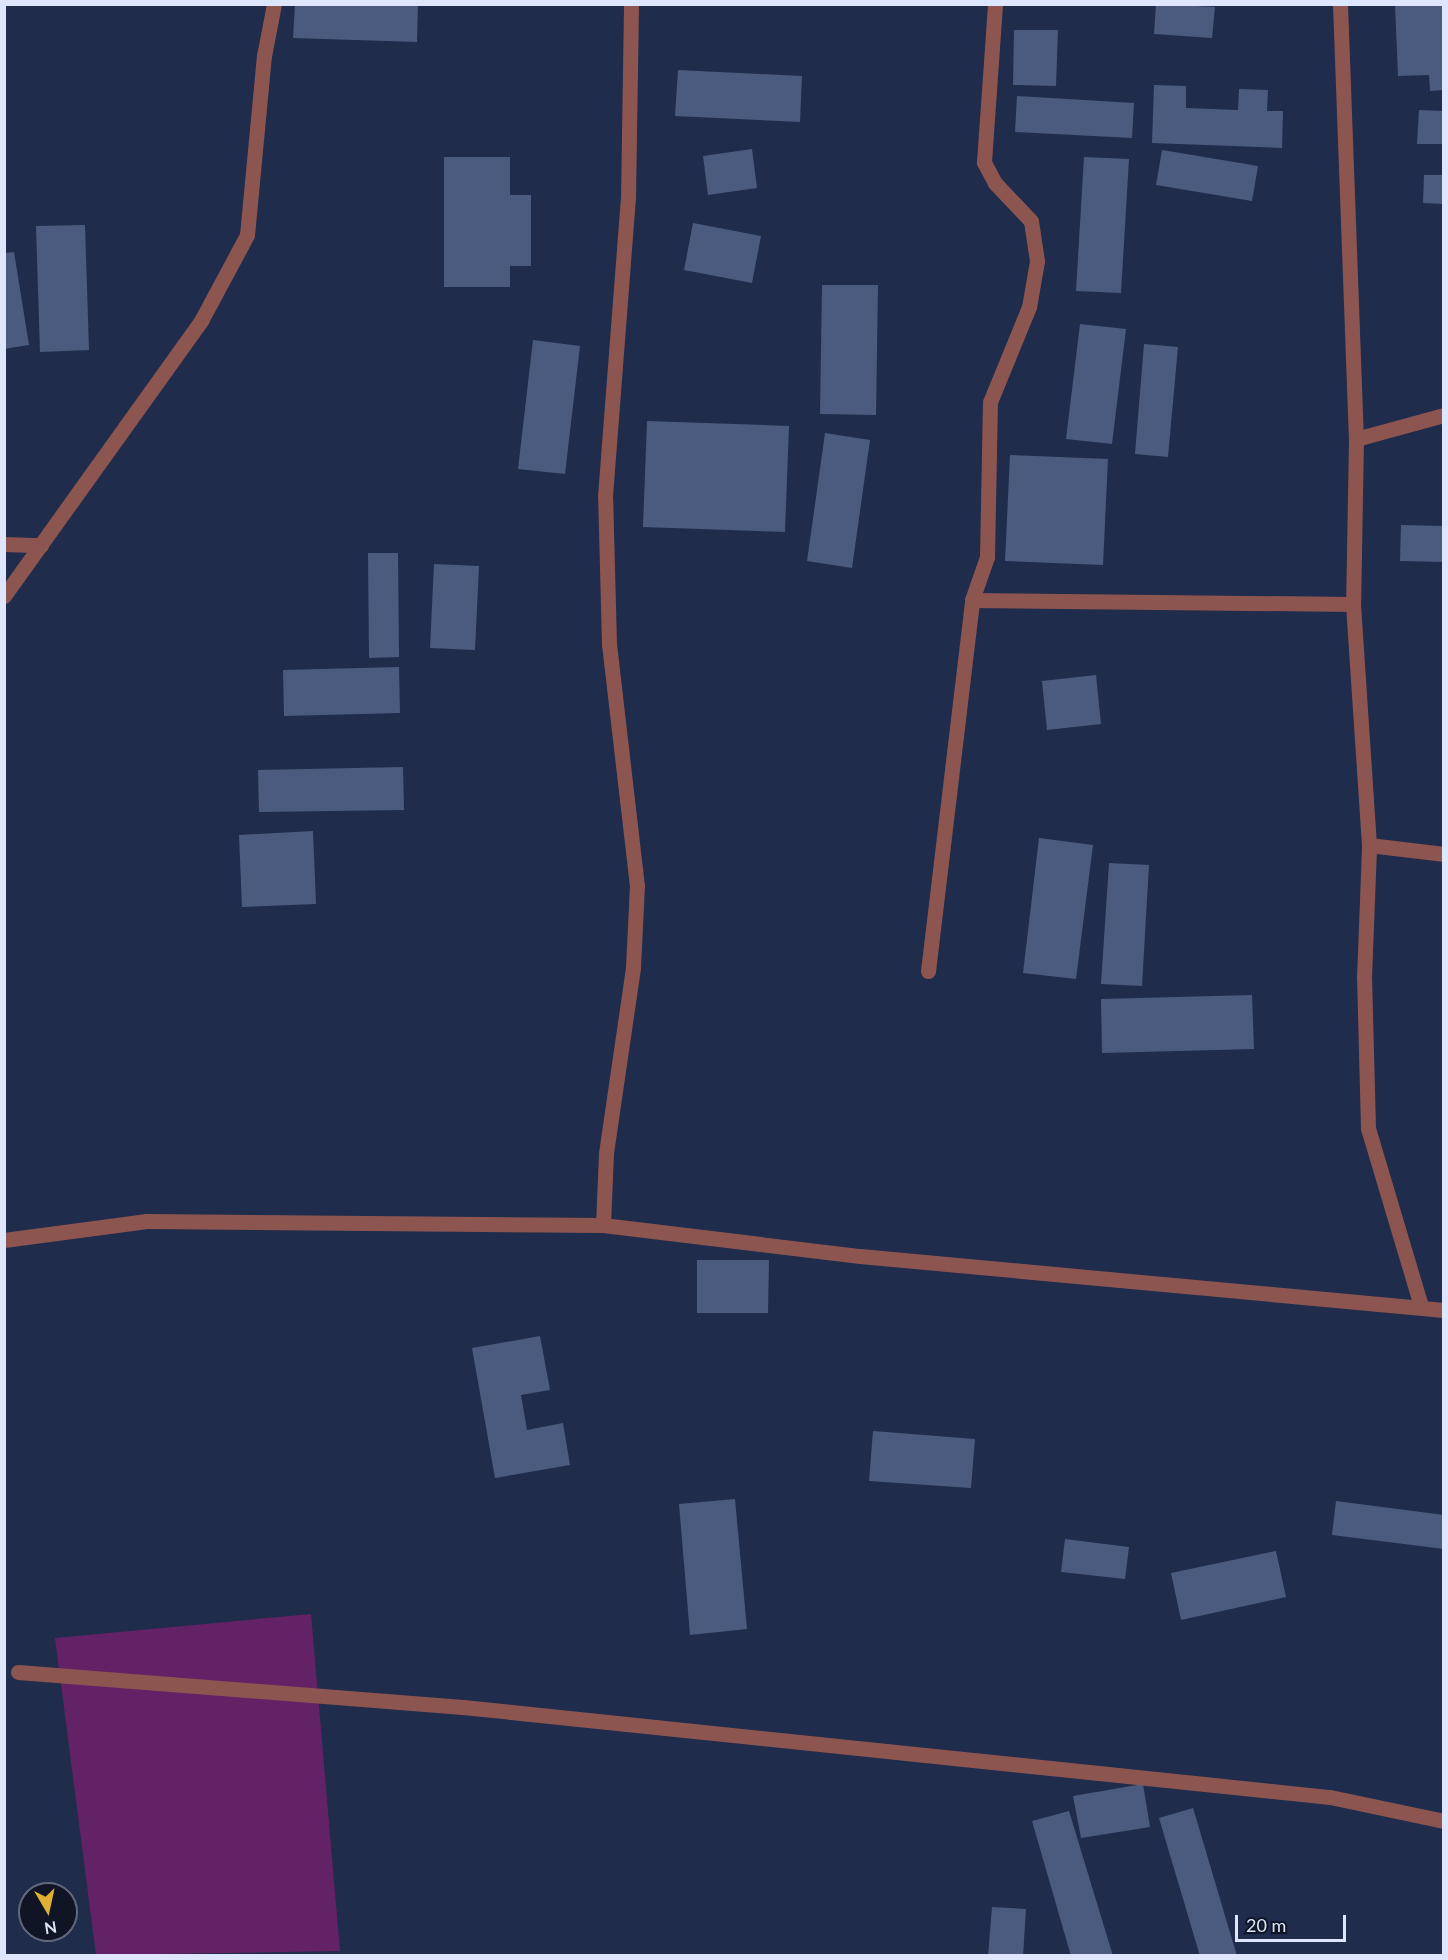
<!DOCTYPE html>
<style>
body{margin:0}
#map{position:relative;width:1448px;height:1960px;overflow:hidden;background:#1f2c4c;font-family:Lato,sans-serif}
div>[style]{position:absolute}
.green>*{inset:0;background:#642266}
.building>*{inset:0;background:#4b5b7f}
.street>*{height:15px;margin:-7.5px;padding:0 7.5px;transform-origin:7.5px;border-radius:7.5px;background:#8d554f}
span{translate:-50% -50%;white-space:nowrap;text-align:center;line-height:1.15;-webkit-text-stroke:4.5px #0f1524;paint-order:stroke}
.frame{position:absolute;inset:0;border:6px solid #dde6fc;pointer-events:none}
.north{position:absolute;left:18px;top:1882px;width:60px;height:60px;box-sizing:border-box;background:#0f1524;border:2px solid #61697a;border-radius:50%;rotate:171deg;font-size:16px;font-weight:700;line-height:24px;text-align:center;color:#dde6fc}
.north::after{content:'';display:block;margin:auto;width:21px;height:27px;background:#dfb034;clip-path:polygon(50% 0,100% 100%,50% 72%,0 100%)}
.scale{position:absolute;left:1235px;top:1915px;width:111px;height:27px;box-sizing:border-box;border:3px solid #dde6fc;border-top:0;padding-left:8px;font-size:18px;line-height:21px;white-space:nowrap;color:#dde6fc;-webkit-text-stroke:4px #0f1524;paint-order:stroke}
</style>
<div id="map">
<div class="green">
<i style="clip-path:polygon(311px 1614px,340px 1951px,96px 1955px,55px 1638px)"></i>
</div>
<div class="building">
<i style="clip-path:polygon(295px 4px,418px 4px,417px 42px,293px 38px)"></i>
<i style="clip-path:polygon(1156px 4px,1215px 7px,1212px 38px,1154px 34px)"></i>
<i style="clip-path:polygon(1395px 4px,1444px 4px,1444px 90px,1430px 91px,1429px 75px,1398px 76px)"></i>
<i style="clip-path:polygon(1014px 30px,1058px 30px,1056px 86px,1013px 85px)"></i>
<i style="clip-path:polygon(678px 70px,802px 76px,800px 122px,675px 116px)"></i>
<i style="clip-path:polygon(1154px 85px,1186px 86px,1186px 108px,1238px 110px,1239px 89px,1268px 90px,1267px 111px,1283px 111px,1282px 148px,1152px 143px)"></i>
<i style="clip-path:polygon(1017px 96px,1134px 103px,1132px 138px,1015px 132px)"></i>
<i style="clip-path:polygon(1419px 110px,1444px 111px,1444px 144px,1417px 144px)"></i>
<i style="clip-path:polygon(752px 149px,757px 188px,708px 195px,703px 156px)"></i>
<i style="clip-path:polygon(1162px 150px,1258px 166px,1252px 201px,1156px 185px)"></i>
<i style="clip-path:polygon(444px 157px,510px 157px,510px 195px,531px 195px,531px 266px,510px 266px,510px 287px,444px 287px)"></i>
<i style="clip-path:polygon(1084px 157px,1129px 159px,1121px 293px,1076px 291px)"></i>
<i style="clip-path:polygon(1424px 175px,1444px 175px,1444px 204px,1423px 203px)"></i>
<i style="clip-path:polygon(693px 223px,761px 236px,752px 283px,684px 270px)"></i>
<i style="clip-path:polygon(85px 225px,89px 350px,40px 352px,36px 226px)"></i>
<i style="clip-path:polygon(14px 252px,29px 345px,4px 349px,4px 253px)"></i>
<i style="clip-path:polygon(822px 285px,878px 285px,876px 415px,820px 414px)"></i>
<i style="clip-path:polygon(1080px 324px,1126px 329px,1112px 444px,1066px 439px)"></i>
<i style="clip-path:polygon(533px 340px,580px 346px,565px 474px,518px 469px)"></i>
<i style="clip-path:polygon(1144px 344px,1178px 347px,1168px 457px,1135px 454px)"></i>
<i style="clip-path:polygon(647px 421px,789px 426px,785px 532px,643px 527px)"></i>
<i style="clip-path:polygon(825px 433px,870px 440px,852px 568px,807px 561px)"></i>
<i style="clip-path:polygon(1010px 455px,1108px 459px,1103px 565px,1005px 561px)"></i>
<i style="clip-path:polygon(1401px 525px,1444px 526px,1444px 562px,1400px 561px)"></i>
<i style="clip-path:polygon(368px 553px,398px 553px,399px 657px,369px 658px)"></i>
<i style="clip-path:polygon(434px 564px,479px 566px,475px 650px,430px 648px)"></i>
<i style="clip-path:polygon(399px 667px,400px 713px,284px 716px,283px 670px)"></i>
<i style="clip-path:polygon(1096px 675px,1101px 724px,1047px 730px,1042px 681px)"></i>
<i style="clip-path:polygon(403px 767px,404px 810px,259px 812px,258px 770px)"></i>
<i style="clip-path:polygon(313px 831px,316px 904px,242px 907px,239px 835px)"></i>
<i style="clip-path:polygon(1039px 838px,1093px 845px,1076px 979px,1023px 973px)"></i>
<i style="clip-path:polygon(1109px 863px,1149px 865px,1142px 986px,1101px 984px)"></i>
<i style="clip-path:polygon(1252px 995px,1254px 1049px,1102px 1053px,1101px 999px)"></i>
<i style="clip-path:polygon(697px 1260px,769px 1260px,768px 1313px,697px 1313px)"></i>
<i style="clip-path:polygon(540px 1336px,550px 1390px,521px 1395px,527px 1430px,563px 1423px,570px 1465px,495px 1478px,472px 1348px)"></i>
<i style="clip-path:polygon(873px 1431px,975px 1439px,971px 1488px,869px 1481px)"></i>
<i style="clip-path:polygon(735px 1499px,747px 1629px,690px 1635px,679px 1504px)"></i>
<i style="clip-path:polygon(1336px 1501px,1444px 1515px,1444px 1549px,1332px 1535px)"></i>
<i style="clip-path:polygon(1065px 1539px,1129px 1547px,1125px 1579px,1061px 1572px)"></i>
<i style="clip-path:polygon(1276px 1551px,1286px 1597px,1181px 1620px,1171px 1573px)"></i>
<i style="clip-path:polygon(1143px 1784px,1150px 1827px,1081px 1838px,1073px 1796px)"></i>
<i style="clip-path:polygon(1193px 1808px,1237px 1956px,1200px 1956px,1159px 1818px)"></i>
<i style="clip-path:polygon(1069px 1811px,1113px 1956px,1071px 1956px,1032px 1821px)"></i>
<i style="clip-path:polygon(992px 1907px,1026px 1909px,1023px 1956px,988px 1956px)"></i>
</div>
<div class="street">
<i style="left:1340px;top:4px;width:435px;rotate:87.9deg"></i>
<i style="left:1356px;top:439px;width:165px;rotate:91deg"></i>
<i style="left:1353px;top:604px;width:242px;rotate:86.2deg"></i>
<i style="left:1356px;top:439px;width:91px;rotate:-15.3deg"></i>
<i style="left:4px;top:544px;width:37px;rotate:2deg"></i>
<i style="left:4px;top:596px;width:340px;rotate:-54.4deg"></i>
<i style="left:202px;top:319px;width:95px;rotate:-61.8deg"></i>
<i style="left:247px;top:235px;width:180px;rotate:-84.6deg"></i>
<i style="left:264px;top:56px;width:53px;rotate:-79.1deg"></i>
<i style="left:972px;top:600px;width:381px;rotate:0.6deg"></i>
<i style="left:928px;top:971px;width:374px;rotate:-83.2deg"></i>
<i style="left:972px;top:600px;width:46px;rotate:-70.8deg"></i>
<i style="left:987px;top:557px;width:155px;rotate:-88.9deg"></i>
<i style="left:990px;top:402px;width:103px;rotate:-67.7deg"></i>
<i style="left:1029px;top:307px;width:47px;rotate:-80.1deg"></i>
<i style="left:1037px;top:261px;width:40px;rotate:-98.5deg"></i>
<i style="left:1031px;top:221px;width:52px;rotate:-133.5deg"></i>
<i style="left:995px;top:183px;width:24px;rotate:-118deg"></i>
<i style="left:984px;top:162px;width:158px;rotate:-86deg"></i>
<i style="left:603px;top:1225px;width:72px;rotate:-87.6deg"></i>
<i style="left:606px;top:1153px;width:188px;rotate:-81.7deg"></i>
<i style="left:633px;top:967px;width:81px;rotate:-87.2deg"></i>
<i style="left:637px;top:886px;width:244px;rotate:-96.6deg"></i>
<i style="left:609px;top:644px;width:148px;rotate:-91.5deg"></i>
<i style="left:605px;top:496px;width:299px;rotate:-85.6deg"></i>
<i style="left:628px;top:198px;width:194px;rotate:-89.1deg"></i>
<i style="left:4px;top:1240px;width:144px;rotate:-7.6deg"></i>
<i style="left:147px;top:1221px;width:456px;rotate:0.5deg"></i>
<i style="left:603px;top:1225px;width:259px;rotate:6.9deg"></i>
<i style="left:860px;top:1256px;width:586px;rotate:5.28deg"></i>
<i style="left:1421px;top:1306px;width:186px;rotate:-106.6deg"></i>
<i style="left:1368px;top:1128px;width:150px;rotate:-91.5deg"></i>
<i style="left:1364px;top:978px;width:133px;rotate:-87.8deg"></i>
<i style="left:1369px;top:845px;width:76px;rotate:6.8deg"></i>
<i style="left:18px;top:1672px;width:446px;rotate:4.5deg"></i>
<i style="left:463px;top:1707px;width:872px;rotate:5.93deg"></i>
<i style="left:1330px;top:1797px;width:116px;rotate:11.9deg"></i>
</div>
<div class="frame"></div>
<div class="north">N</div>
<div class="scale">20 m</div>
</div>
